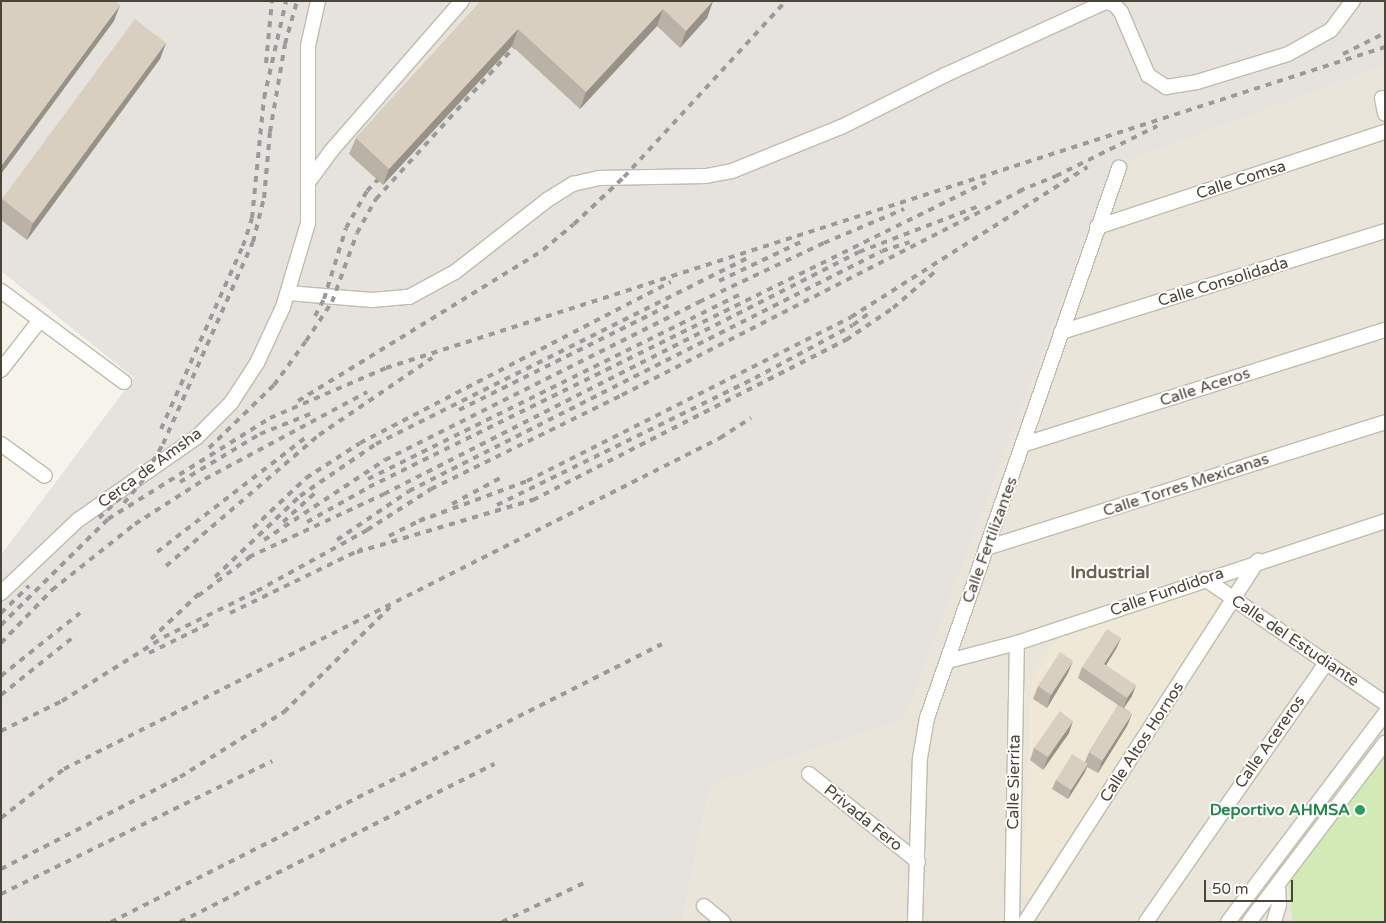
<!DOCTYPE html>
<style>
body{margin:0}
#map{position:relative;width:1386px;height:923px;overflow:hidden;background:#f6f3ec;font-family:"Varela Round",sans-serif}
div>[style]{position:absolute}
.residential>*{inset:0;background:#eae5da}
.industrial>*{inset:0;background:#e6e2dd}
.education>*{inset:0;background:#efe8d6}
.green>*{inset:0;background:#d2eab5}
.roads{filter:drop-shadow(1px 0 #c2bbae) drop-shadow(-1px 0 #c2bbae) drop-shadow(0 1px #c2bbae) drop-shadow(0 -1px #c2bbae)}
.minor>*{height:14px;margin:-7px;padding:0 7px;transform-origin:7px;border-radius:7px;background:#fff}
.rail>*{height:4px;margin-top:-2px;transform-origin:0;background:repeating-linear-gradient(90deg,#9a9a9a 0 6px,transparent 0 12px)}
.wall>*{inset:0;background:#bab2a6}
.shaded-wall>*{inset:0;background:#979187}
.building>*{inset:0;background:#d8cfc1}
.dots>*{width:14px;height:14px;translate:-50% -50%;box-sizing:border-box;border:2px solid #fff;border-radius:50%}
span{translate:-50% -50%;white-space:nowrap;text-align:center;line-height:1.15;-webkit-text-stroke:4px #fff;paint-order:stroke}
.street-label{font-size:16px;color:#4b4439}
.leisure-label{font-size:16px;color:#27864d;font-weight:700}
.right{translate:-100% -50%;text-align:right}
.neighbourhood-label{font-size:18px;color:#6e6250;font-weight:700}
.frame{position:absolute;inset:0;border:2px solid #4b4439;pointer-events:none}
.scale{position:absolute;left:1204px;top:880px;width:89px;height:22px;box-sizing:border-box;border:2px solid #4b4439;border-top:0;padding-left:6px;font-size:15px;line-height:18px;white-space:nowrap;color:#4b4439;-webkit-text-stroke:4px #fff;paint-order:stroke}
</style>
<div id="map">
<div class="residential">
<i style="clip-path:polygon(1385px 66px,1385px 922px,682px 922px,710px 786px,905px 719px,1112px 167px)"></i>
</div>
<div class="industrial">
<i style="clip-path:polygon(1px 1px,1385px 1px,1385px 66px,1112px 167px,905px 719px,710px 786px,682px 922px,1px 922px,1px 555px,134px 378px,1px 271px)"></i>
</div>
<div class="education">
<i style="clip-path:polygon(1208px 587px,1225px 600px,1030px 896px,1022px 896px,1032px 679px,1059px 635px)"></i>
</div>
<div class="green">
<i style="clip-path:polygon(1385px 746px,1385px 922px,1293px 922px,1287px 875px)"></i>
</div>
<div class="roads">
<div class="minor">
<i style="left:1382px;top:98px;width:16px;rotate:79deg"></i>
<i style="left:310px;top:180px;width:36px;rotate:-54deg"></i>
<i style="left:331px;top:151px;width:199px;rotate:-48.9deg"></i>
<i style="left:1097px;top:227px;width:303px;rotate:-18.3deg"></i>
<i style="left:1px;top:291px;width:153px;rotate:36.5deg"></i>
<i style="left:288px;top:293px;width:84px;rotate:4.8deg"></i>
<i style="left:372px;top:300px;width:37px;rotate:-5deg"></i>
<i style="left:409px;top:297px;width:52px;rotate:-28.5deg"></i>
<i style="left:455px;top:272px;width:117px;rotate:-38deg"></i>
<i style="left:547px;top:200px;width:31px;rotate:-32deg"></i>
<i style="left:573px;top:184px;width:27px;rotate:-13deg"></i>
<i style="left:599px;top:178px;width:107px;rotate:-1.1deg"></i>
<i style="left:706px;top:176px;width:26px;rotate:-11deg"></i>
<i style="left:732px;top:171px;width:118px;rotate:-22deg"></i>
<i style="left:841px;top:127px;width:116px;rotate:-26.6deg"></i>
<i style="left:945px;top:75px;width:176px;rotate:-24.5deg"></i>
<i style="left:1105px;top:2px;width:9px;rotate:13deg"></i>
<i style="left:1114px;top:4px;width:11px;rotate:49deg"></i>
<i style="left:1121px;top:12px;width:69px;rotate:66.8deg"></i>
<i style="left:1148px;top:75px;width:22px;rotate:34deg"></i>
<i style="left:1166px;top:87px;width:31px;rotate:-9deg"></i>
<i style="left:1197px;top:82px;width:95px;rotate:-17.1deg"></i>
<i style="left:1288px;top:54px;width:49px;rotate:-29.2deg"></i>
<i style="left:1331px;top:30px;width:36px;rotate:-53deg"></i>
<i style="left:1061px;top:332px;width:339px;rotate:-17.3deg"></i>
<i style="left:1px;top:370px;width:63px;rotate:-52deg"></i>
<i style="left:1px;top:444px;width:54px;rotate:36deg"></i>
<i style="left:1025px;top:444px;width:378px;rotate:-17.6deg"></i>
<i style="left:986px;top:548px;width:418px;rotate:-17.5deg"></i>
<i style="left:1205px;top:579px;width:219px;rotate:34.6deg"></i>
<i style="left:1px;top:593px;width:106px;rotate:-43.5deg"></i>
<i style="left:78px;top:520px;width:145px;rotate:-34.9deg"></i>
<i style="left:197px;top:437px;width:48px;rotate:-45deg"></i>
<i style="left:231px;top:403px;width:48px;rotate:-57deg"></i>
<i style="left:257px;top:363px;width:62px;rotate:-65.1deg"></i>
<i style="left:283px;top:307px;width:88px;rotate:-73.4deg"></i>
<i style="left:308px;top:223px;width:177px;rotate:-90deg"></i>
<i style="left:308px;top:46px;width:46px;rotate:-77.5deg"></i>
<i style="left:948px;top:661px;width:71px;rotate:-14.6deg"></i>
<i style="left:1017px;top:643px;width:388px;rotate:-18.3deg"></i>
<i style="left:809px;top:774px;width:140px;rotate:38.9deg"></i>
<i style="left:704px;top:906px;width:25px;rotate:40deg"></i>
<i style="left:915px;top:922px;width:164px;rotate:-88.3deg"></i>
<i style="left:920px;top:758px;width:41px;rotate:-80.1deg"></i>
<i style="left:927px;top:718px;width:583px;rotate:-70.76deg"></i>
<i style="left:1012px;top:922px;width:279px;rotate:-89deg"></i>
<i style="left:1025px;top:922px;width:430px;rotate:-57.2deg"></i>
<i style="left:1146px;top:922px;width:317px;rotate:-55.2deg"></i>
<i style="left:1228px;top:922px;width:261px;rotate:-53deg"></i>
<i style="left:1249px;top:922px;width:225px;rotate:-52.8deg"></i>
<i style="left:1274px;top:922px;width:18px;rotate:-74deg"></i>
<i style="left:1279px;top:905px;width:18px;rotate:-93deg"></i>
</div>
</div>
<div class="rail">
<i style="left:1343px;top:54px;width:47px;rotate:-26.6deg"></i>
<i style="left:266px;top:63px;width:62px;rotate:-84.5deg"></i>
<i style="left:1019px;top:191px;width:40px;rotate:-22deg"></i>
<i style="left:1056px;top:176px;width:113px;rotate:-26.3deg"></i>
<i style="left:719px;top:281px;width:95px;rotate:-25.5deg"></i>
<i style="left:315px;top:316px;width:19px;rotate:-62deg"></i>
<i style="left:324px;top:299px;width:74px;rotate:-72.8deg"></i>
<i style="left:346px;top:228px;width:43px;rotate:-60.4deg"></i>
<i style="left:367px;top:191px;width:29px;rotate:-46deg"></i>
<i style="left:298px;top:401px;width:288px;rotate:-31.6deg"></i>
<i style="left:543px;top:250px;width:40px;rotate:-40deg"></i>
<i style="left:574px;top:224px;width:69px;rotate:-43.2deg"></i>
<i style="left:624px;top:177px;width:239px;rotate:-47.4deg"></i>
<i style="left:459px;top:410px;width:240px;rotate:-26.5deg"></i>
<i style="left:161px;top:429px;width:201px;rotate:-65.9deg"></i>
<i style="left:243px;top:246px;width:29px;rotate:-72deg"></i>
<i style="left:252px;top:218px;width:121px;rotate:-84.3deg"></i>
<i style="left:264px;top:98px;width:99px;rotate:-77.2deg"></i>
<i style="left:209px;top:448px;width:91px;rotate:-44.1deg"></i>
<i style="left:274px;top:385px;width:54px;rotate:-54deg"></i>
<i style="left:306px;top:341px;width:47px;rotate:-56.3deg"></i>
<i style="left:332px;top:302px;width:73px;rotate:-70.1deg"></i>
<i style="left:357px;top:233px;width:39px;rotate:-61deg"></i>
<i style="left:376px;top:199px;width:210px;rotate:-47.7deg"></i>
<i style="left:368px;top:479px;width:415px;rotate:-26.4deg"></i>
<i style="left:180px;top:482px;width:93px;rotate:-31deg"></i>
<i style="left:260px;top:434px;width:59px;rotate:-21.8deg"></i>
<i style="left:124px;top:503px;width:26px;rotate:-50deg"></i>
<i style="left:141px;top:483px;width:45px;rotate:-60.6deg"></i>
<i style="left:163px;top:444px;width:221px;rotate:-66deg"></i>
<i style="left:253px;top:242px;width:45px;rotate:-76deg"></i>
<i style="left:264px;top:198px;width:66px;rotate:-84.8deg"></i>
<i style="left:270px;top:132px;width:89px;rotate:-80.3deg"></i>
<i style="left:285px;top:44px;width:45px;rotate:-74.4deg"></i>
<i style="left:452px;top:504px;width:57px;rotate:-28.4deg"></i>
<i style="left:497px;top:505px;width:288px;rotate:-26.2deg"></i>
<i style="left:755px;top:378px;width:111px;rotate:-28.4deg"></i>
<i style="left:853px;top:325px;width:24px;rotate:-36deg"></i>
<i style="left:99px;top:518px;width:37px;rotate:-44deg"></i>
<i style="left:108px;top:519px;width:191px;rotate:-31.9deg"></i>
<i style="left:270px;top:418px;width:126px;rotate:-23.3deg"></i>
<i style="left:386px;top:368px;width:1049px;rotate:-17.81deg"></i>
<i style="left:419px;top:521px;width:115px;rotate:-20.3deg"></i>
<i style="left:527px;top:481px;width:363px;rotate:-26.8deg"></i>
<i style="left:851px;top:317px;width:280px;rotate:-32.4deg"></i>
<i style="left:283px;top:522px;width:45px;rotate:-42.3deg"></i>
<i style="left:307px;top:522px;width:71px;rotate:-29.4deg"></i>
<i style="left:369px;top:487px;width:688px;rotate:-26.3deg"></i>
<i style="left:253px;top:528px;width:73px;rotate:-43.3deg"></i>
<i style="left:306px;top:478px;width:64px;rotate:-32.9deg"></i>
<i style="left:360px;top:443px;width:350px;rotate:-27.4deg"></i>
<i style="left:389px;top:536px;width:40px;rotate:-26.6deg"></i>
<i style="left:264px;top:540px;width:145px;rotate:-33.5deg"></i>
<i style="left:385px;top:460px;width:352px;rotate:-26.7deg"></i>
<i style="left:699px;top:302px;width:138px;rotate:-25.3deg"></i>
<i style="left:824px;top:243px;width:87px;rotate:-23deg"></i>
<i style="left:337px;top:540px;width:87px;rotate:-34.2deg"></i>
<i style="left:409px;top:491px;width:530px;rotate:-26.9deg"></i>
<i style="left:882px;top:251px;width:29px;rotate:-18deg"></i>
<i style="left:157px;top:552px;width:192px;rotate:-37.6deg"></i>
<i style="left:357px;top:552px;width:184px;rotate:-16.5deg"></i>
<i style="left:533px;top:500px;width:352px;rotate:-27.1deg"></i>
<i style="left:846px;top:340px;width:57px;rotate:-34.2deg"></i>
<i style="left:893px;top:308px;width:60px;rotate:-40.9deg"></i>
<i style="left:249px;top:557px;width:149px;rotate:-25deg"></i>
<i style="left:384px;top:494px;width:533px;rotate:-27deg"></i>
<i style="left:859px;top:252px;width:129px;rotate:-21deg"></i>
<i style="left:166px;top:566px;width:201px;rotate:-40.6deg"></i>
<i style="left:319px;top:435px;width:137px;rotate:-34.3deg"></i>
<i style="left:215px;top:577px;width:117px;rotate:-43.6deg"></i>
<i style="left:300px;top:496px;width:92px;rotate:-34.4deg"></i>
<i style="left:376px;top:444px;width:418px;rotate:-26.6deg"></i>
<i style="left:198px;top:596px;width:70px;rotate:-36.9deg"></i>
<i style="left:1px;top:613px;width:39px;rotate:-44deg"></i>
<i style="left:230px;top:613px;width:147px;rotate:-25.9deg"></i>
<i style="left:1px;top:625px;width:156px;rotate:-44.7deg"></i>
<i style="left:151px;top:639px;width:70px;rotate:-43.3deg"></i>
<i style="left:1px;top:643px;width:74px;rotate:-46.1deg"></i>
<i style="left:52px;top:590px;width:106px;rotate:-38.5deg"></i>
<i style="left:135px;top:524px;width:83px;rotate:-32.7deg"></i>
<i style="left:205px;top:479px;width:184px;rotate:-28.2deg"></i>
<i style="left:149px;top:653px;width:72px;rotate:-26.2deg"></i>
<i style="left:1px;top:676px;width:101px;rotate:-38.6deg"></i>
<i style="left:1px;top:695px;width:96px;rotate:-38.7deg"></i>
<i style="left:1px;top:731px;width:68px;rotate:-26.2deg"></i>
<i style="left:62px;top:701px;width:120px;rotate:-32.1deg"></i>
<i style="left:164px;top:637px;width:104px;rotate:-26.3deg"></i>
<i style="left:257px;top:591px;width:126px;rotate:-29deg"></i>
<i style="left:367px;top:530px;width:76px;rotate:-32.6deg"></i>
<i style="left:431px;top:489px;width:213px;rotate:-26.2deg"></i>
<i style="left:622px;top:395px;width:452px;rotate:-27.1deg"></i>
<i style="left:1px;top:818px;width:80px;rotate:-37.9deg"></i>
<i style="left:64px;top:769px;width:735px;rotate:-26.77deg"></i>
<i style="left:720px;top:438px;width:37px;rotate:-33deg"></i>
<i style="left:1px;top:869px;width:201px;rotate:-27.2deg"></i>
<i style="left:180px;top:777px;width:123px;rotate:-32deg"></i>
<i style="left:284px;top:712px;width:149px;rotate:-44.7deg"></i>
<i style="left:1px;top:894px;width:302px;rotate:-26.1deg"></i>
<i style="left:111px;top:922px;width:617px;rotate:-26.77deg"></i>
<i style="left:180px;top:922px;width:352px;rotate:-26.7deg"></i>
<i style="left:502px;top:922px;width:95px;rotate:-25.5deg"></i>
</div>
<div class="wall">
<i style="clip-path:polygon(481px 1px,713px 1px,707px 18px,680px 48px,657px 26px,580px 109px,512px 46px,383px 185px,349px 154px,356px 138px)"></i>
<i style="clip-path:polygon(166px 43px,160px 59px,27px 240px,1px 220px,2px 199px)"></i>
<i style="clip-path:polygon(1121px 638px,1116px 649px,1106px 665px,1132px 696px,1124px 708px,1132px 714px,1127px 726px,1098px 773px,1087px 767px,1085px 772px,1068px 799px,1052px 789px,1056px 780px,1085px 762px,1089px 752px,1118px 705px,1078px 678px,1082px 667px)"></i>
<i style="clip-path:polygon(1068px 673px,1047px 708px,1033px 699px,1038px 686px)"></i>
<i style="clip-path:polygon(1069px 733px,1043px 770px,1030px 760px,1034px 748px)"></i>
</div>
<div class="shaded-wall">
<i style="clip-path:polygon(713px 1px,707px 18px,680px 48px,686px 31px)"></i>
<i style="clip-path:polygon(120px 5px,114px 21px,1px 174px,1px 166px)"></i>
<i style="clip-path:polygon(663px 9px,657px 26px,580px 109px,586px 92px)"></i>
<i style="clip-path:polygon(518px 29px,512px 46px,383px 185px,389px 169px)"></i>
<i style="clip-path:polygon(166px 43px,160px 59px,27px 240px,33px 223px)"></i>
<i style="clip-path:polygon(1121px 638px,1116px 649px,1100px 675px,1104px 664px)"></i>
<i style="clip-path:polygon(1073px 661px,1068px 673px,1047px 708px,1051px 695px)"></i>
<i style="clip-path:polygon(1136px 685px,1132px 696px,1123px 709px,1127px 698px)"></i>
<i style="clip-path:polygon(1132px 714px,1127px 726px,1098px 773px,1102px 761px)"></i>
<i style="clip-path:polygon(1073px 721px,1069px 733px,1043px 770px,1048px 757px)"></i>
<i style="clip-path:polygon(1088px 764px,1085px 772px,1068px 799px,1071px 790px)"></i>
</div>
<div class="building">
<i style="clip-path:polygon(1px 1px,116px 1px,120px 5px,1px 166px)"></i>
<i style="clip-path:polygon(481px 1px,713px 1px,686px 31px,663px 9px,586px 92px,518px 29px,389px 169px,356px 138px)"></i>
<i style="clip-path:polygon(135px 19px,166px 43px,33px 223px,2px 199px)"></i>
<i style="clip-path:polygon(1107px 629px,1121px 638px,1104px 664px,1136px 685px,1127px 698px,1082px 667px)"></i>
<i style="clip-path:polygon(1060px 652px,1073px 661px,1051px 695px,1038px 686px)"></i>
<i style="clip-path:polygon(1118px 705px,1132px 714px,1102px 761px,1089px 752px)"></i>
<i style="clip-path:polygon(1060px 711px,1073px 721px,1048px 757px,1034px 748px)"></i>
<i style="clip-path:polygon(1072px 754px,1088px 764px,1071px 790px,1056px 780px)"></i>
</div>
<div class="dots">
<i style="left:1360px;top:810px;background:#2e9e5b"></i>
</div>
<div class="street-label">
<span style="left:1241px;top:180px;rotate:-18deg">Calle Comsa</span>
<span style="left:1223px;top:282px;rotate:-17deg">Calle Consolidada</span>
<span style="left:1205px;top:387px;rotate:-18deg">Calle Aceros</span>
<span style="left:150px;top:468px;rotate:-36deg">Cerca de Amsha</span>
<span style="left:1186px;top:485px;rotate:-18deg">Calle Torres Mexicanas</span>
<span style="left:990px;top:540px;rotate:-70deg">Calle Fertilizantes</span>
<span style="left:1167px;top:592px;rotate:-19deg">Calle Fundidora</span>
<span style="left:1295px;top:641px;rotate:34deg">Calle del Estudiante</span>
<span style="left:1142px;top:742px;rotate:-57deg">Calle Altos Hornos</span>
<span style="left:1270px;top:742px;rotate:-55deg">Calle Acereros</span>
<span style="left:1014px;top:782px;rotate:-89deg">Calle Sierrita</span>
<span style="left:863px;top:818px;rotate:39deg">Privada Fero</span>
</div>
<div class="leisure-label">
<span class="right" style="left:1350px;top:810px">Deportivo AHMSA</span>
</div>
<div class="neighbourhood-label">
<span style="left:1110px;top:572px">Industrial</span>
</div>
<div class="frame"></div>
<div class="scale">50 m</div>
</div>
